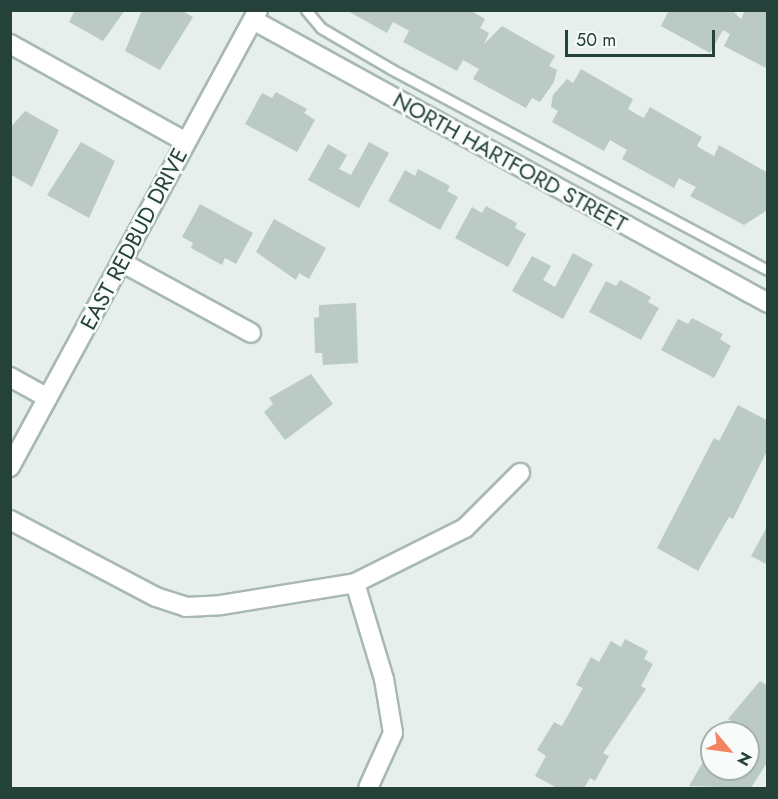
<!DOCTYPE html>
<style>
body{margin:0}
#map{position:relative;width:778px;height:799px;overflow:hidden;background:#e6efeb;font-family:Jost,sans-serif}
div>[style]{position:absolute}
.building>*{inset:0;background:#bbcac4}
.roads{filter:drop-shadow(2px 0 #a8b8b2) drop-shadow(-2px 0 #a8b8b2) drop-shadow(0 2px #a8b8b2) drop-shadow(0 -2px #a8b8b2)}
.lane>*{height:9px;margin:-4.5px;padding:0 4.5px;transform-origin:4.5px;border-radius:4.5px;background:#fff}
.street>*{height:18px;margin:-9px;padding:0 9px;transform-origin:9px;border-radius:9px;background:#fff}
span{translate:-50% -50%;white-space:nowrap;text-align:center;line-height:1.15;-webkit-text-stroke:5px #f7fbf9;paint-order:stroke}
.street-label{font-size:22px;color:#24423a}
.frame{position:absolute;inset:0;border:12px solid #24423a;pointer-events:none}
.north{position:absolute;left:700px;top:721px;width:60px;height:60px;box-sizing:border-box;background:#f7fbf9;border:2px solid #a3b1ad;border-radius:50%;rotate:119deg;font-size:16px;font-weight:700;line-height:24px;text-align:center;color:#24423a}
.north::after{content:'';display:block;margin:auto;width:21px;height:27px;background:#f4845f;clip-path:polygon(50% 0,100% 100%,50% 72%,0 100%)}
.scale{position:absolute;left:565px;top:30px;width:150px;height:27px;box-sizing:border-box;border:3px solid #24423a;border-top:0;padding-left:8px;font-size:18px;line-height:21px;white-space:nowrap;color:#24423a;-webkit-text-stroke:4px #f7fbf9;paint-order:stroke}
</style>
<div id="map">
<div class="building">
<i style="clip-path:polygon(75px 10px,125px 10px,103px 41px,69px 22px)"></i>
<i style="clip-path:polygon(142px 10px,181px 10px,193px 17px,160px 70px,125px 51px)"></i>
<i style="clip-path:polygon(346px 10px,470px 10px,485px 19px,480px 28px,489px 33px,484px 44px,502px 26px,555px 56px,549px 66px,557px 70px,554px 82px,540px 102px,532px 98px,526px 108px,473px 79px,479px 69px,472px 65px,463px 60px,457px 71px,403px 42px,409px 31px,393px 22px,387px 33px)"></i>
<i style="clip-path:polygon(669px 10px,732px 10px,741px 19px,745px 10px,768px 10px,768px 69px,724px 46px,730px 34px,723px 30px,710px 53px,661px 26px)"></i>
<i style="clip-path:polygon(581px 69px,633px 99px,628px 109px,638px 115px,644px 118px,650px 107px,702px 137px,697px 146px,705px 151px,714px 156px,719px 145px,768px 173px,766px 211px,744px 225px,690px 196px,696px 187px,688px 183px,679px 178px,674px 188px,622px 159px,627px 150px,610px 140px,604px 151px,552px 122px,558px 111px,551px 107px,553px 95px,567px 79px,573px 83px)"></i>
<i style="clip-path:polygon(276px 92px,307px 109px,304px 113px,315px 120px,297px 152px,245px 124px,262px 93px,272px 98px)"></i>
<i style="clip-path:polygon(25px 111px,59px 130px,32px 187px,10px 174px,10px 128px)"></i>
<i style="clip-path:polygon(81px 142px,115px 161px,89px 218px,47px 195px)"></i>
<i style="clip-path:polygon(369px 142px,389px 153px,359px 208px,308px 180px,328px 144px,347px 155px,339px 169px,351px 175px)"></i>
<i style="clip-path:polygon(418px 169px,450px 186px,447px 191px,458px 197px,440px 230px,388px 201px,405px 170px,415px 176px)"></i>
<i style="clip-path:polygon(200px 204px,253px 233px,236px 264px,225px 258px,222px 265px,191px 248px,193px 243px,182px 237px)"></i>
<i style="clip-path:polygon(486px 206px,517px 223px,515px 228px,526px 234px,508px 267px,455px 238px,472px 207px,482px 213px)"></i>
<i style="clip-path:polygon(274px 219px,326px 248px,309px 279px,299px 273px,296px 280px,256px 252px)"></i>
<i style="clip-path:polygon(573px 253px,593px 264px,563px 319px,512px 291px,532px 256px,551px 266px,543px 280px,555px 287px)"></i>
<i style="clip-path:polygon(620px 280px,651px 297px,648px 302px,659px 308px,641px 340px,589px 312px,606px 281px,616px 286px)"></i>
<i style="clip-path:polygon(356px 303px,358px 363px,323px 365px,322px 353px,315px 353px,314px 318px,319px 317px,319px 305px)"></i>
<i style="clip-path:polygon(692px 318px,723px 334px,720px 339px,731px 346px,714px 378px,661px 350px,678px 319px,688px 324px)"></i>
<i style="clip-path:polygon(311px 374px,333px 404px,285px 440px,264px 412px,273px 404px,269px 398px)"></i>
<i style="clip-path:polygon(738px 405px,768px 421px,768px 449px,733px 519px,729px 517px,698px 571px,657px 548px,714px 438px,719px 441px)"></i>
<i style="clip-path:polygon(768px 525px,768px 565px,751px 556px)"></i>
<i style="clip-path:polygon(625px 639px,648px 651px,644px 659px,653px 664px,641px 686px,646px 689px,603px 753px,609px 756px,595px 781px,590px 778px,584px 788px,557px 788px,535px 776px,546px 756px,537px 750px,554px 722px,562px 726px,583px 688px,576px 685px,591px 657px,599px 662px,611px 641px,621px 647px)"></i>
<i style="clip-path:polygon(760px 681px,768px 686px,768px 761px,751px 788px,689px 786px,703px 762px,709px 766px,712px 760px,712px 769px,748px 769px,748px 733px,728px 733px,734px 723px,728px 719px)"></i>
</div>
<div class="roads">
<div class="lane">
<i style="left:306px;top:10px;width:23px;rotate:50deg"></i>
<i style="left:321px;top:28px;width:81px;rotate:30.4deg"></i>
<i style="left:391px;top:69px;width:427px;rotate:28.1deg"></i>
</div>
<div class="street">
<i style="left:253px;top:20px;width:588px;rotate:28.79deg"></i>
<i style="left:10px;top:44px;width:201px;rotate:29.1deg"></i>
<i style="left:121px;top:262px;width:148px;rotate:28.6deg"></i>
<i style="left:10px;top:377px;width:43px;rotate:28.9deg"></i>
<i style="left:10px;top:467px;width:520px;rotate:-61.51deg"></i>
<i style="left:10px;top:520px;width:165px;rotate:27.8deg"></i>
<i style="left:156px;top:597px;width:32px;rotate:18deg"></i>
<i style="left:186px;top:607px;width:35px;rotate:-3deg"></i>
<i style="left:221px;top:605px;width:136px;rotate:-9.3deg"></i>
<i style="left:355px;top:583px;width:123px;rotate:-26.6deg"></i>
<i style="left:465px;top:528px;width:78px;rotate:-45deg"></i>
<i style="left:355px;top:583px;width:100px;rotate:73.2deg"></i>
<i style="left:384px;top:679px;width:55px;rotate:80.5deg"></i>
<i style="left:393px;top:733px;width:60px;rotate:114.4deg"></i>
</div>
</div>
<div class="street-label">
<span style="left:510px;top:162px;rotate:29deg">NORTH HARTFORD STREET</span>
<span style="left:134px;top:239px;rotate:-62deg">EAST REDBUD DRIVE</span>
</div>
<div class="frame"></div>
<div class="north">N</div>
<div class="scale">50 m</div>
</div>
